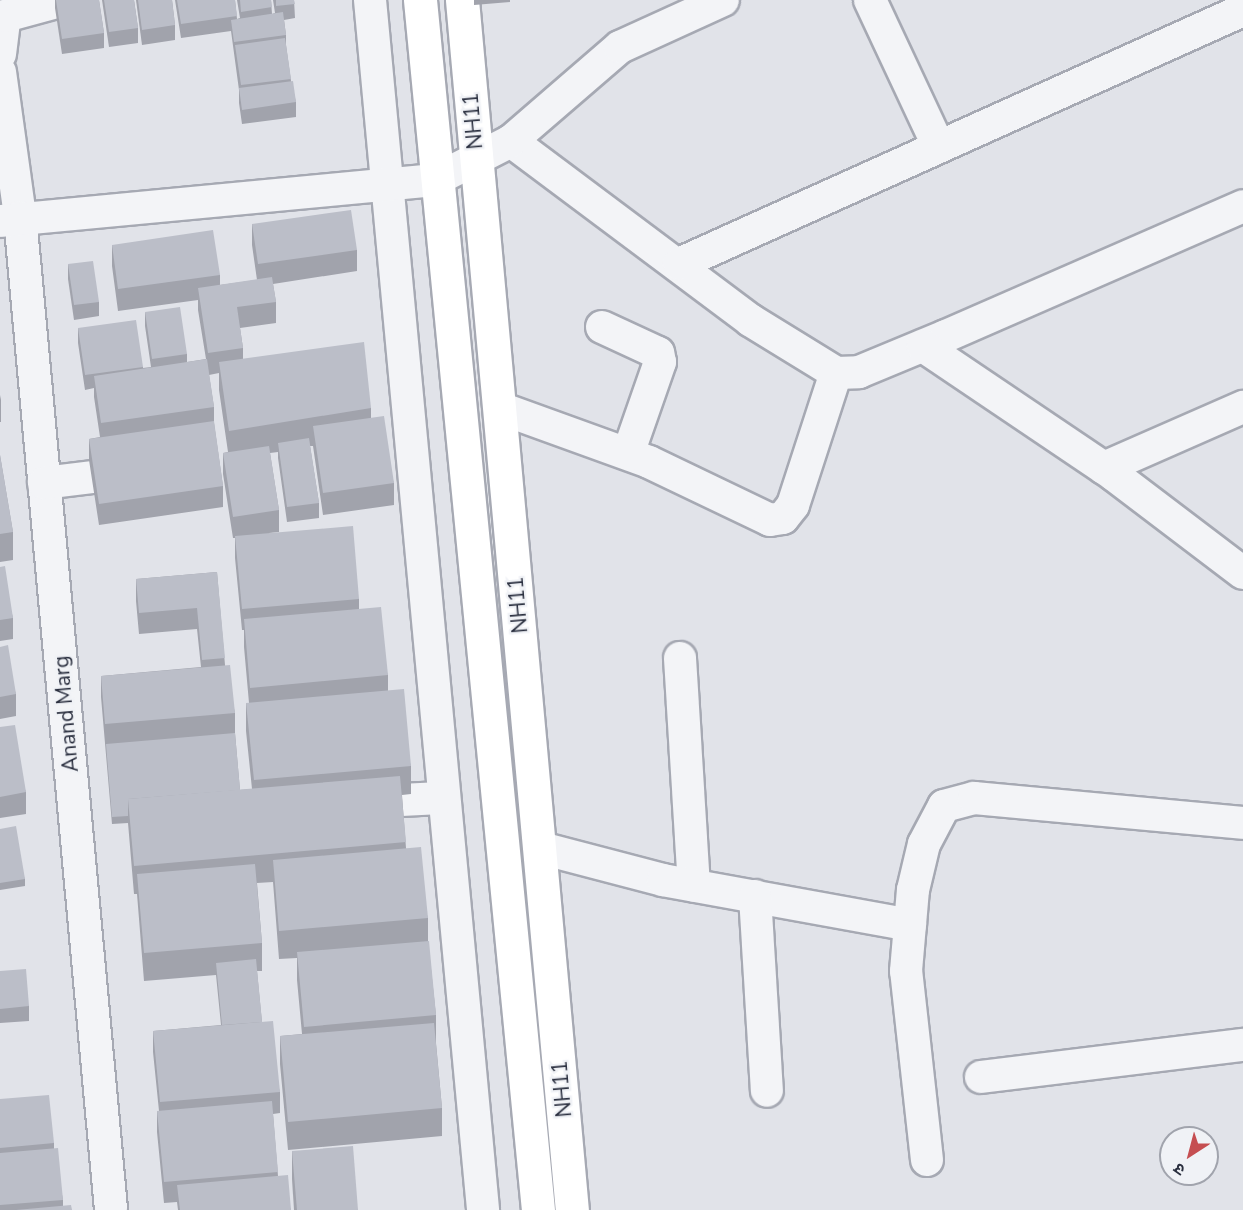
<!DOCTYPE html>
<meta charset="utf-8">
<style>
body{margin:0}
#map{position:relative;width:1243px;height:1210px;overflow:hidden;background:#e1e3e9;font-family:"Nunito Sans","Noto Sans Devanagari",sans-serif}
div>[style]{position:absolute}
.roads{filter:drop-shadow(2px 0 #a6a9b3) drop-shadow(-2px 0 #a6a9b3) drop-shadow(0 2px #a6a9b3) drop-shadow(0 -2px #a6a9b3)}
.minor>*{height:32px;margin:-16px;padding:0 16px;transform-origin:16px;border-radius:16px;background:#f3f4f7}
.trunk>*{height:33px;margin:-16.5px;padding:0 16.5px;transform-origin:16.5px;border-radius:16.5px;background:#fff}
.wall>*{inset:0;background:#a1a3ac}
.building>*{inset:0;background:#bbbec8}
span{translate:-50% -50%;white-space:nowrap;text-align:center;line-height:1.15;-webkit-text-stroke:4.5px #f0f2f6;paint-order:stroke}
.street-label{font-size:21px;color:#2a2f3f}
.north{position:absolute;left:1159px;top:1126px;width:60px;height:60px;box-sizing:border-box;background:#f0f2f6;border:2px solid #a1a4ad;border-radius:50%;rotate:216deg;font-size:16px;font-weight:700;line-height:24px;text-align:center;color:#2a2f3f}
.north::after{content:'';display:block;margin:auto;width:21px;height:27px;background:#c54e51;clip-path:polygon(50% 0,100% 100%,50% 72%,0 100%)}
</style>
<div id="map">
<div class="roads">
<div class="minor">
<i style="left:370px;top:0;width:1215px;rotate:84.66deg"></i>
<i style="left:870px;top:0;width:162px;rotate:64.9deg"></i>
<i style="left:0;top:54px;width:38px;rotate:-83deg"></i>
<i style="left:5px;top:16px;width:61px;rotate:-15.2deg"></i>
<i style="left:0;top:72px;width:146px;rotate:82.1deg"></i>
<i style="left:20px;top:217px;width:997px;rotate:84.76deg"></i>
<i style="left:511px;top:141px;width:299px;rotate:36.8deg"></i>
<i style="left:750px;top:320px;width:101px;rotate:31.6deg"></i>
<i style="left:836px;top:373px;width:23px;rotate:-2deg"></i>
<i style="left:859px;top:372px;width:94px;rotate:-22.5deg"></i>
<i style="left:946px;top:336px;width:324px;rotate:-23.6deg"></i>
<i style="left:1px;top:221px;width:436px;rotate:-5.4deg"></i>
<i style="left:435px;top:180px;width:85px;rotate:-27.2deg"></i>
<i style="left:511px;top:141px;width:144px;rotate:-40.8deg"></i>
<i style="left:620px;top:47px;width:113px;rotate:-24.5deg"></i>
<i style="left:679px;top:264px;width:619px;rotate:-24.24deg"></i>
<i style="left:602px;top:327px;width:62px;rotate:24.9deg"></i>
<i style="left:658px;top:353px;width:9px;rotate:77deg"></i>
<i style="left:660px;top:362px;width:97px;rotate:109.2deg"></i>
<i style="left:923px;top:346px;width:230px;rotate:34deg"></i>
<i style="left:1114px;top:475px;width:162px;rotate:37.2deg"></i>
<i style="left:500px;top:408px;width:158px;rotate:19.9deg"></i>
<i style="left:649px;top:462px;width:134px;rotate:25.6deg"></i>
<i style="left:770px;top:520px;width:13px;rotate:-9deg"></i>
<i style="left:783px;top:518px;width:16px;rotate:-52deg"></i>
<i style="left:793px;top:505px;width:139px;rotate:-72deg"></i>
<i style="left:1104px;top:468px;width:152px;rotate:-23.7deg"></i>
<i style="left:44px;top:483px;width:90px;rotate:-7deg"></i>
<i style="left:680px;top:658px;width:228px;rotate:86.5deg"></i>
<i style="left:361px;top:802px;width:80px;rotate:-2.9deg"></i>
<i style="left:541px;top:848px;width:126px;rotate:14.7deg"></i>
<i style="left:663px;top:880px;width:251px;rotate:10.3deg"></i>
<i style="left:755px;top:896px;width:195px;rotate:86.5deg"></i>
<i style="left:981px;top:1077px;width:264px;rotate:-7deg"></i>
<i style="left:927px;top:1160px;width:190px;rotate:-96.3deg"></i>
<i style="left:906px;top:971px;width:81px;rotate:-85.1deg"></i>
<i style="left:913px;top:890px;width:47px;rotate:-76.6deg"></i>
<i style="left:924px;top:844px;width:43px;rotate:-62.2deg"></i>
<i style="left:944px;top:806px;width:31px;rotate:-15deg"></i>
<i style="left:974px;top:798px;width:270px;rotate:5.3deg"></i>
</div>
<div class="trunk">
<i style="left:420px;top:0;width:1216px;rotate:84.43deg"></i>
<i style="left:462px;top:0;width:1215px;rotate:84.81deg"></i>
</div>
</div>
<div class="wall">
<i style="clip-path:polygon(55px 0,99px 0,104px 33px,104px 48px,62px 54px,55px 8px)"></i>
<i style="clip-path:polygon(102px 0,134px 0,138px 28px,138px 43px,109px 47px)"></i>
<i style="clip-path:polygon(136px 0,172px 0,175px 25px,175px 40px,142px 45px)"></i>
<i style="clip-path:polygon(175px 0,235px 0,237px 19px,240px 18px,237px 0,271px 0,272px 14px,275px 13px,273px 0,294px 0,295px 18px,284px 20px,286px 35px,286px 45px,291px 81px,296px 102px,296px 117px,242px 124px,239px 103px,239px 90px,231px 31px,181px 38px)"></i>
<i style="clip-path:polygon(474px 0,510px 0,510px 2px,474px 5px)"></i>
<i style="clip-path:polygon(252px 224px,357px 250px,357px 271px,273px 284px,276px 302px,276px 323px,240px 328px,243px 348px,243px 359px,371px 408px,371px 418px,394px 483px,394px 505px,323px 515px,313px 446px,310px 446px,319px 503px,319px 518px,287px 522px,278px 458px,278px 452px,270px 453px,279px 510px,279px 532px,269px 533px,359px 599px,359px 609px,388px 675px,388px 691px,411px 766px,411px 794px,402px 795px,406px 848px,428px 918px,428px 941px,436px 1015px,436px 1043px,442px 1108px,442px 1136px,288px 1150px,280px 1064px,280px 1036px,302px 1034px,297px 980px,297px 958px,279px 959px,273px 882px,257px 883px,262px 943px,262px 971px,257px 971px,262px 1022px,280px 1092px,280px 1113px,273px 1114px,278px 1176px,291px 1210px,178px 1210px,177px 1202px,164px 1203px,157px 1132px,157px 1111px,159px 1111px,153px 1052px,153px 1031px,221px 1025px,216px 975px,144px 981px,137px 894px,134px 894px,128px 823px,112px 824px,101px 697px,101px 676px,201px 667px,197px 629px,139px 634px,136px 601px,136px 579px,217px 572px,225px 665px,235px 713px,235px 733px,240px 790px,252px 789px,246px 731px,246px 703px,249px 703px,244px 647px,244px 630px,242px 630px,235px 558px,235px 538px,233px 538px,223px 474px,223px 453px,228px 452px,219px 390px,219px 373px,209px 375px,214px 407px,214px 423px,223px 486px,223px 507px,99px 525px,89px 460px,89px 439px,100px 437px,94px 397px,94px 388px,85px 390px,78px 343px,78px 328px,143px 367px,143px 368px,151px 367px,145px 326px,145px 312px,187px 354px,187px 362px,206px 359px,198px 310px,198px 300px,118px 311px,112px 266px,112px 245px,220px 275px,220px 285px,257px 280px,252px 245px)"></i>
<i style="clip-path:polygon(68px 264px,99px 302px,99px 316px,74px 320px,68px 279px)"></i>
<i style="clip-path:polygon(0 395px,1px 400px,1px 422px,0 422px)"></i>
<i style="clip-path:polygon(0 455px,13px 532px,13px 560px,0 562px)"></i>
<i style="clip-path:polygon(0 567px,13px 618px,13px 639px,0 641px)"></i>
<i style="clip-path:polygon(0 647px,16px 694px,16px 716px,0 719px)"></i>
<i style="clip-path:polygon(0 727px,26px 792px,26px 814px,0 818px)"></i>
<i style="clip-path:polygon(0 829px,25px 879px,25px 886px,0 890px)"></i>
<i style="clip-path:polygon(0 971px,29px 1006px,29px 1021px,0 1023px)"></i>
<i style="clip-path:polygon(0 1099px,54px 1143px,54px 1149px,63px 1200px,63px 1206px,72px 1210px,0 1210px)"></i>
<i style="clip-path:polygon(292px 1151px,358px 1210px,294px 1210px,292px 1179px)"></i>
</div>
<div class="building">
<i style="clip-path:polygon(56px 0,99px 0,104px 33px,62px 39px)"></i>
<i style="clip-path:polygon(104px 0,134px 0,138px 28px,109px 32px)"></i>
<i style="clip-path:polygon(138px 0,172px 0,175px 25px,142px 30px)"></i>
<i style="clip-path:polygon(177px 0,235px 0,237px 16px,181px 24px)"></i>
<i style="clip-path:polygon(240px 0,271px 0,272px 7px,241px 12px)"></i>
<i style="clip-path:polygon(276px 0,294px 0,295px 4px,276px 6px)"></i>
<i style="clip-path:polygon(283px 12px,286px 35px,234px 42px,231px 20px)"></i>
<i style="clip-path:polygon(285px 38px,291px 79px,241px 85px,235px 45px)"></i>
<i style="clip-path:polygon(293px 81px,296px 102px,242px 110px,239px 88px)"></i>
<i style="clip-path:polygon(351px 210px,357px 250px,258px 264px,252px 224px)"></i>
<i style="clip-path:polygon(213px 230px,220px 275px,118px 289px,112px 245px)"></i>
<i style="clip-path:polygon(93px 261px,99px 302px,74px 305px,68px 264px)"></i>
<i style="clip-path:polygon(272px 277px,276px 302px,237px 307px,243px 348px,208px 353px,198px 288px)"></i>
<i style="clip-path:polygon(180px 307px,187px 354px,152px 359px,145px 312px)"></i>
<i style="clip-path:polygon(136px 320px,143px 367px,85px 375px,78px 328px)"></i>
<i style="clip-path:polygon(364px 342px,371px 408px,229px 431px,219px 362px)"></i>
<i style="clip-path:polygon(207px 359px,214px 407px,101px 423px,94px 376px)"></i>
<i style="clip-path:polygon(384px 416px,394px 483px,323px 493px,313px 426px)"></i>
<i style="clip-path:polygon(214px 421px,223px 486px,99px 504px,89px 439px)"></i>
<i style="clip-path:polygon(309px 438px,319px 503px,287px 507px,278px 443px)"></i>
<i style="clip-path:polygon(269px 446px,279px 510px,233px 517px,223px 453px)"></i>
<i style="clip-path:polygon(0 455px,13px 532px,0 534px)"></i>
<i style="clip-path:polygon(353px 526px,359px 599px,242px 609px,235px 536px)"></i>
<i style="clip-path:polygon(5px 566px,13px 618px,0 620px,0 567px)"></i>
<i style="clip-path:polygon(217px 572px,225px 658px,202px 660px,197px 608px,139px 613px,136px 579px)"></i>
<i style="clip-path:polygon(381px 607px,388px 675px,250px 688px,244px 619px)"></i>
<i style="clip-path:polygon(8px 645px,16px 694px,0 697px,0 647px)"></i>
<i style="clip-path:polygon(230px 665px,235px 713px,105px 724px,101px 676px)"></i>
<i style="clip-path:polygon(404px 689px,411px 766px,254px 780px,246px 703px)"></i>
<i style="clip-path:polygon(15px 725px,26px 792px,0 797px,0 727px)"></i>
<i style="clip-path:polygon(235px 733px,240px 790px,128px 799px,128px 816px,112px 817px,106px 744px)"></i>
<i style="clip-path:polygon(400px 776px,406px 842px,134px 866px,128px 799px)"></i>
<i style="clip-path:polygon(16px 826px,25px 879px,0 883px,0 829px)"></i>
<i style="clip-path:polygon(421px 847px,428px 918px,279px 931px,273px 860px)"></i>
<i style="clip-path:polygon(255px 864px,262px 943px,144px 953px,137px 874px)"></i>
<i style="clip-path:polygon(429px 941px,436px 1015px,304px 1027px,297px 952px)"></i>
<i style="clip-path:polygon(256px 959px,262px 1022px,222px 1025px,216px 963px)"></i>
<i style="clip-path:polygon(26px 969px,29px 1006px,0 1009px,0 971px)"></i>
<i style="clip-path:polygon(273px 1021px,280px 1092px,160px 1102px,153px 1031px)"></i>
<i style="clip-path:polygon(434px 1023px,442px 1108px,288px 1122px,280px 1036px)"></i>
<i style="clip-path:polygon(49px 1095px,54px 1143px,0 1148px,0 1099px)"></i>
<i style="clip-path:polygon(272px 1101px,278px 1172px,164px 1182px,157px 1111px)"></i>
<i style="clip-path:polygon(353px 1146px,358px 1210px,297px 1210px,292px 1151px)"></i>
<i style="clip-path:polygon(58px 1148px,63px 1200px,0 1205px,0 1153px)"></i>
<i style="clip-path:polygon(288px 1175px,291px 1210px,180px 1210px,177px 1185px)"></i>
<i style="clip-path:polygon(71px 1205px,72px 1210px,16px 1210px)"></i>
</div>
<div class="street-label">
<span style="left:473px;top:121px;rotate:-95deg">NH11</span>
<span style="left:518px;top:605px;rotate:-95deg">NH11</span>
<span style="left:66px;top:714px;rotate:-95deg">Anand Marg</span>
<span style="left:562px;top:1089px;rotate:-95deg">NH11</span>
</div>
<div class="north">उ</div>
</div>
